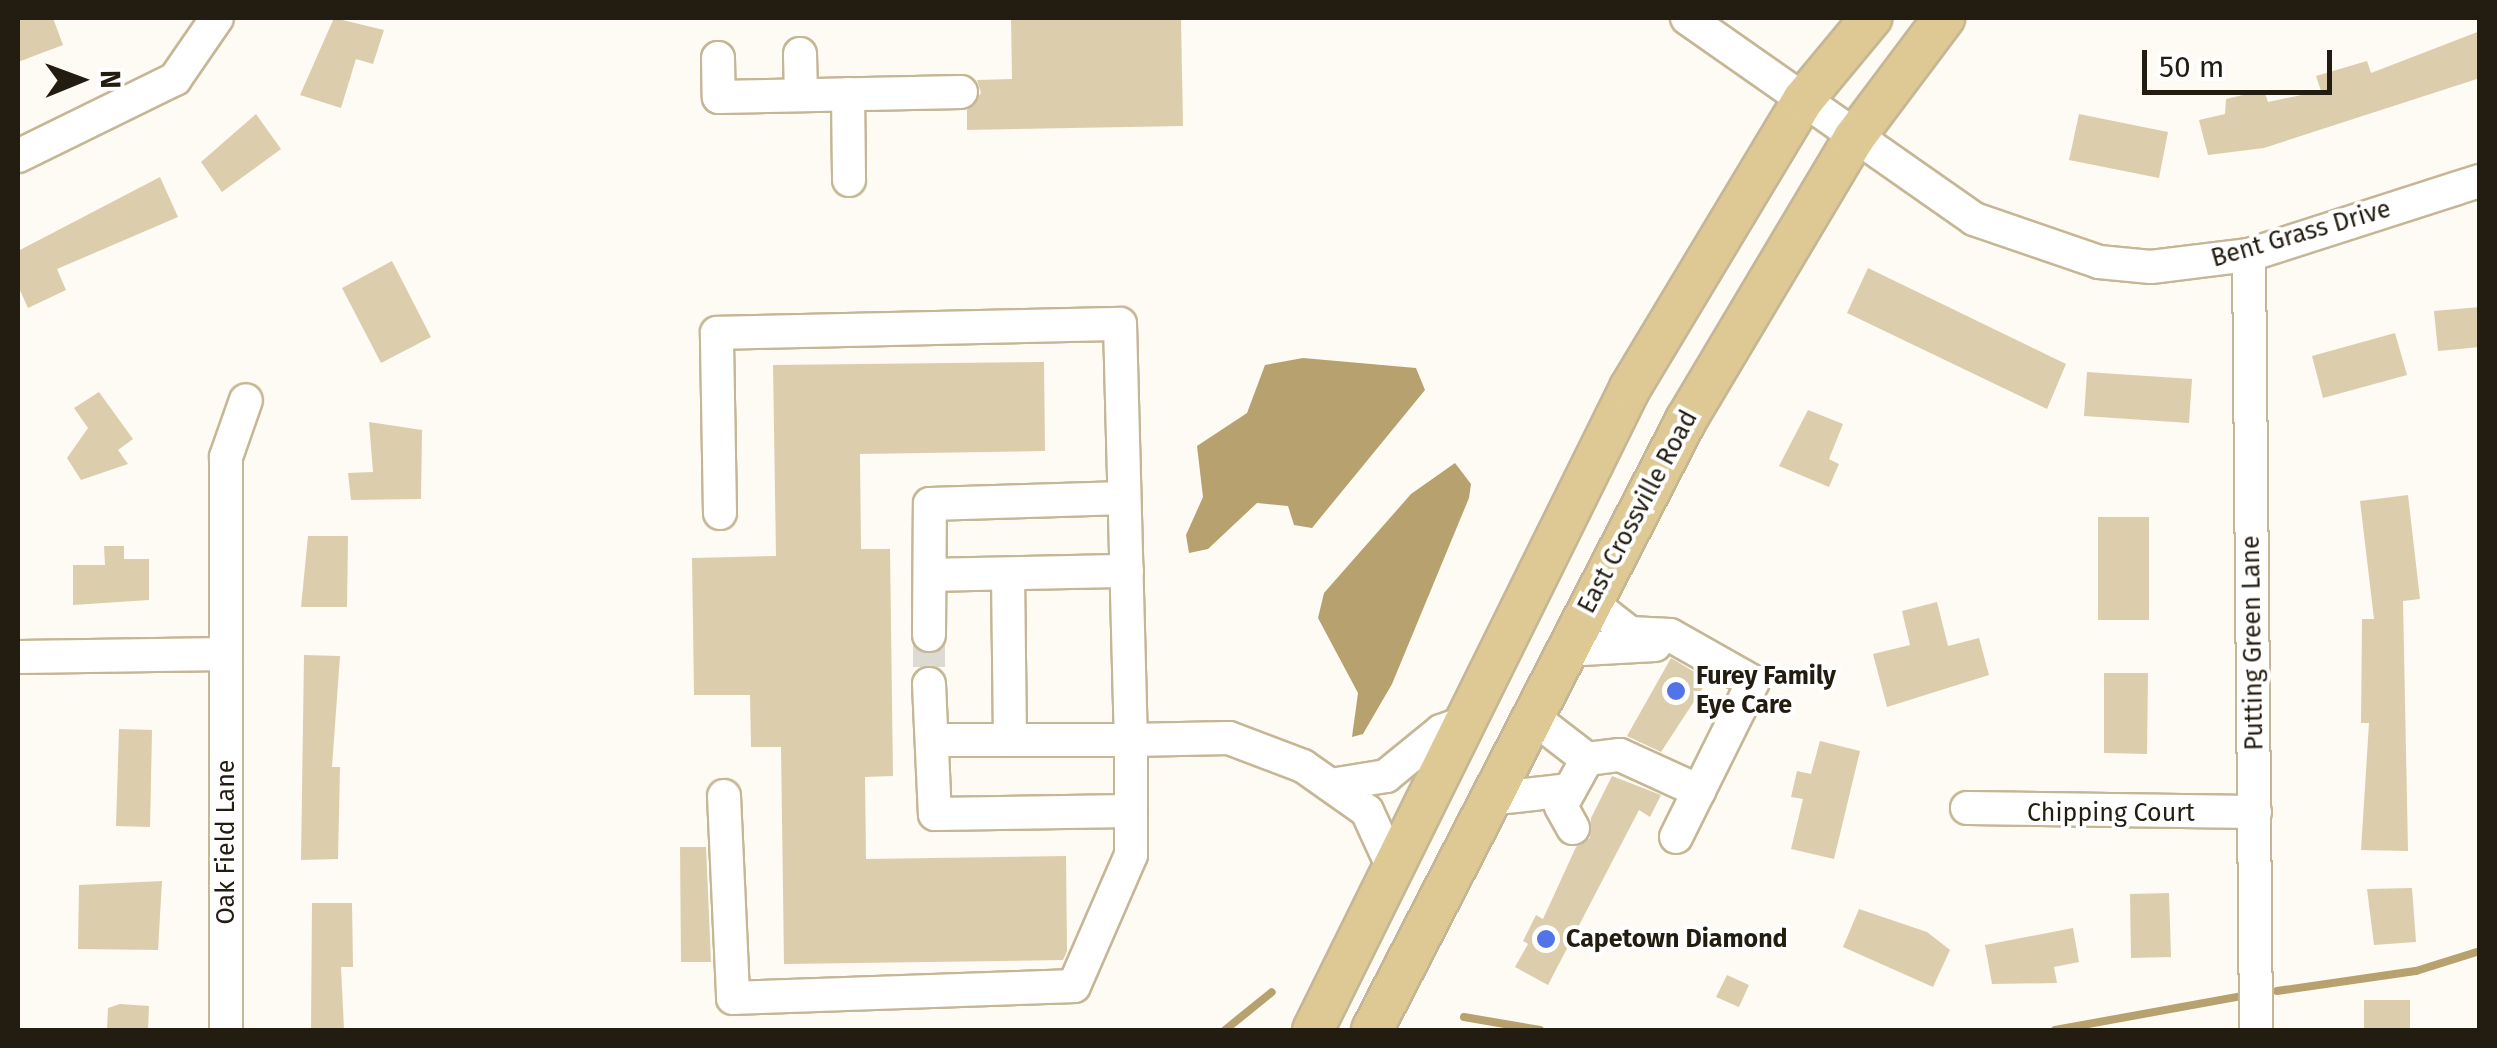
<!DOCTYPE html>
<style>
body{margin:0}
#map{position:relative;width:2497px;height:1048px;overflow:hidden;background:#fdfbf4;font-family:"Fira Sans",sans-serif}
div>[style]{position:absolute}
.water>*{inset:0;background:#b7a16e}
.stream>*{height:8px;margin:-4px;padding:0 4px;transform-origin:4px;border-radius:4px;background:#b7a16e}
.building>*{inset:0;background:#dcceac}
.minor-tunnel>*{height:32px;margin-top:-16px;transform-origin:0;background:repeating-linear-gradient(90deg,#dcdad2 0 32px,transparent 0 48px)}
.roads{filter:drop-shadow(2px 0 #c5b796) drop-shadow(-2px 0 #c5b796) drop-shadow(0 2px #c5b796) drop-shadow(0 -2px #c5b796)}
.minor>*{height:32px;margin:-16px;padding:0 16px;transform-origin:16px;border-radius:16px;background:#fff}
.major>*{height:40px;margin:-20px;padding:0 20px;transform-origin:20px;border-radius:20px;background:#dec994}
.dots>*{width:28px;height:28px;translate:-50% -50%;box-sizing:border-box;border:5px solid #fff;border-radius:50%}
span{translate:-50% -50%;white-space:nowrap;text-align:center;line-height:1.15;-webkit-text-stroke:8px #fff;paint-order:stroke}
.street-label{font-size:25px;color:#231d11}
.poi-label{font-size:25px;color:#231d11;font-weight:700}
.left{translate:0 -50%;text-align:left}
.frame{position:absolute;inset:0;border:20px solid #231d11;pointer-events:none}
.north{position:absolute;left:30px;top:30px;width:100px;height:100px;-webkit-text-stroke:8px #fff;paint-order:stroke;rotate:89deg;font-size:28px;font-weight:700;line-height:40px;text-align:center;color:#231d11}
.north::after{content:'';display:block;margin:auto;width:35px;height:45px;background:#231d11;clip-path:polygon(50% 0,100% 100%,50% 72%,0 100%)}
.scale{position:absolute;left:2142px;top:50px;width:190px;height:45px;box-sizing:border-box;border:5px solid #231d11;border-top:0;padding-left:12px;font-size:30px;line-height:35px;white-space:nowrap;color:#231d11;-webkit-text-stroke:8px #fff;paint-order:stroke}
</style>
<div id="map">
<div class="water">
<i style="clip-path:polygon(1303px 358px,1416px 368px,1425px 390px,1312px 528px,1294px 525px,1288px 506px,1257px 503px,1208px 549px,1189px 553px,1186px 535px,1203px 497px,1197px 446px,1247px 413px,1265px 365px)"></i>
<i style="clip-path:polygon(1455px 463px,1471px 484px,1469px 498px,1392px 684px,1363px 734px,1352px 737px,1358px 693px,1318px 618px,1324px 593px,1411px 494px)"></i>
</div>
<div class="stream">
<i style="left:2277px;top:991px;width:140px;rotate:-8.2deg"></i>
<i style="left:2416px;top:971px;width:67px;rotate:-17.4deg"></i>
<i style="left:1464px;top:1017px;width:77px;rotate:9.7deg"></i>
<i style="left:1225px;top:1030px;width:60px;rotate:-39deg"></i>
<i style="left:2055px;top:1030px;width:195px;rotate:-10.3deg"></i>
</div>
<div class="building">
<i style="clip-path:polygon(18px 18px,53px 18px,63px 45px,18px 62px)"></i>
<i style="clip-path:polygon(334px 18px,384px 30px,373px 64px,356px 59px,341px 108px,300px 95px)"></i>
<i style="clip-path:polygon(1011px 18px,1181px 18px,1183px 126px,967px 130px,967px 110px,981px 93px,977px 80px,1012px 79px)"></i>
<i style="clip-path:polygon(2480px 31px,2480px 78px,2264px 148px,2208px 155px,2199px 120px,2225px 114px,2226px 99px,2264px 90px,2268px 102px,2321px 91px,2316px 76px,2367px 61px,2371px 73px)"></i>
<i style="clip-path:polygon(256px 114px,281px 149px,222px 192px,201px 162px)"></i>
<i style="clip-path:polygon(2079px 114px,2168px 132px,2159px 178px,2069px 160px)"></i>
<i style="clip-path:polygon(160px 177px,178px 217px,57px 269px,66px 290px,28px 308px,18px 286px,18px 251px)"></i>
<i style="clip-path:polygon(392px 261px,431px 337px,381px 363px,342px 288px)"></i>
<i style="clip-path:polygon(1868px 268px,2066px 364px,2047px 409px,1847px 313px)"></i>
<i style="clip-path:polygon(2480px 307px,2480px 347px,2438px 351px,2434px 311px)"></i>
<i style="clip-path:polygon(2395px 333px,2407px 375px,2323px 398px,2312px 356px)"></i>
<i style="clip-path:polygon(1044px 362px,1045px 451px,860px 454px,861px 549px,890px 549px,893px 776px,865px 777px,866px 859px,1066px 856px,1067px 951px,1063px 960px,784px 964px,781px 747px,751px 747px,750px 695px,694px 695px,692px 558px,776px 556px,773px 365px)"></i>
<i style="clip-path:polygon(2087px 372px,2192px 379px,2189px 423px,2084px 416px)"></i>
<i style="clip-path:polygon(99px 392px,133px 439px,118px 450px,128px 464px,81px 480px,67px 458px,88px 428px,74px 408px)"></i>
<i style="clip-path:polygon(1808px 410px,1843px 424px,1829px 459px,1839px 464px,1829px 487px,1779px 466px)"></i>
<i style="clip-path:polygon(369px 422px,422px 430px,421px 499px,351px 500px,348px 473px,373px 472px)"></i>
<i style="clip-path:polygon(2408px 495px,2420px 599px,2403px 601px,2408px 851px,2361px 850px,2369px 723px,2361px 723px,2362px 619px,2374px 619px,2360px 501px)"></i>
<i style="clip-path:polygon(2098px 517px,2149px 517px,2149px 620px,2098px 620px)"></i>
<i style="clip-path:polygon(308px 536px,348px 536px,347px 607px,301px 607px)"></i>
<i style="clip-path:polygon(104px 546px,124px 546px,124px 559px,149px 559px,149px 600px,73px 605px,73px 565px,105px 565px)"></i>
<i style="clip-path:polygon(1937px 602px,1948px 646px,1979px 638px,1989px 675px,1887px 707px,1873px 654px,1910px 645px,1902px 611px)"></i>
<i style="clip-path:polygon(304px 655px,340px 656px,332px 767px,340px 767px,338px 859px,301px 860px)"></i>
<i style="clip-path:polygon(1671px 658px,1708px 680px,1661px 752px,1627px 736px)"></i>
<i style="clip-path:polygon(2104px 673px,2148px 673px,2147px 754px,2104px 753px)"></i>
<i style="clip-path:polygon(119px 729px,152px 730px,150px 827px,116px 826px)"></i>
<i style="clip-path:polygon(1820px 741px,1860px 751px,1834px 859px,1791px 849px,1803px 799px,1791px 797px,1797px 771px,1811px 774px)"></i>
<i style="clip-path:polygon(1612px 776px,1661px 795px,1650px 817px,1639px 810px,1548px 985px,1515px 967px,1528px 944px,1523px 941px,1536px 915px,1543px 919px,1576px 847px,1590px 838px,1591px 818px)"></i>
<i style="clip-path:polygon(680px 847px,706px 847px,711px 962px,681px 962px)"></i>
<i style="clip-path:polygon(162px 881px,158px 950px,78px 949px,79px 885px)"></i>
<i style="clip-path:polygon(2412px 888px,2416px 942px,2374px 945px,2367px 889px)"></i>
<i style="clip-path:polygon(2169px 893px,2171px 957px,2131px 958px,2130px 894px)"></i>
<i style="clip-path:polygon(312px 903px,352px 903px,353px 967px,341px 967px,344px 1029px,311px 1029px)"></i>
<i style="clip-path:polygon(1859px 909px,1927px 932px,1950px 950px,1933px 987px,1843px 947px)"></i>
<i style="clip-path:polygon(2073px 928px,2079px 962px,2054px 967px,2057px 983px,1992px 984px,1985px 945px)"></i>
<i style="clip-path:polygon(1727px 975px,1749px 985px,1739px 1007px,1716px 997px)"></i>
<i style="clip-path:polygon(2364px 1000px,2410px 1000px,2410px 1030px,2364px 1030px)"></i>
<i style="clip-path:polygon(120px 1004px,149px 1006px,148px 1030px,107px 1030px,108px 1008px)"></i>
</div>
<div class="minor-tunnel">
<i style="left:929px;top:635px;width:49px;rotate:90deg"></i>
</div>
<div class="roads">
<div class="minor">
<i style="left:1687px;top:18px;width:350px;rotate:35deg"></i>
<i style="left:1974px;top:219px;width:132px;rotate:19deg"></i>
<i style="left:2099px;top:262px;width:52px;rotate:5.5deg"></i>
<i style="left:2151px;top:267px;width:99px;rotate:-7deg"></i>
<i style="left:2249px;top:255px;width:243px;rotate:-17.8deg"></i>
<i style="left:800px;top:54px;width:41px;rotate:88.6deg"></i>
<i style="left:718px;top:58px;width:39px;rotate:89deg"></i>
<i style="left:719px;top:97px;width:242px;rotate:-1.2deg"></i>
<i style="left:848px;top:94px;width:86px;rotate:89.3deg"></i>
<i style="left:18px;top:156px;width:175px;rotate:-26.1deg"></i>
<i style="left:175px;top:79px;width:74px;rotate:-55.5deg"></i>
<i style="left:2249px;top:255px;width:775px;rotate:89.48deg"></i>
<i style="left:720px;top:513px;width:180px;rotate:-91deg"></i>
<i style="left:717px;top:333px;width:403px;rotate:-1.3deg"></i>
<i style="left:1120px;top:324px;width:416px;rotate:88.5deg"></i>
<i style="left:1131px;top:740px;width:98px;rotate:-1.2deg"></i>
<i style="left:1229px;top:738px;width:79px;rotate:20.7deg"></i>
<i style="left:1303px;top:766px;width:78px;rotate:35.1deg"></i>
<i style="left:1367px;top:811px;width:65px;rotate:65.4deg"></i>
<i style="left:1008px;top:574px;width:166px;rotate:89.3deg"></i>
<i style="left:930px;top:575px;width:197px;rotate:-1.2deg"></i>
<i style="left:1590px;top:602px;width:51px;rotate:37.8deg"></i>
<i style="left:1630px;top:633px;width:40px;rotate:2.9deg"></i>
<i style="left:1670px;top:635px;width:95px;rotate:29.5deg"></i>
<i style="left:1753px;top:682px;width:173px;rotate:116.4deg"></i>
<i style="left:929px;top:635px;width:131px;rotate:-89.6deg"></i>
<i style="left:930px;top:504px;width:194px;rotate:-1.8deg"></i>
<i style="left:1564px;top:650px;width:91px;rotate:-3.1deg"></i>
<i style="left:18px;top:657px;width:208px;rotate:-0.8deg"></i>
<i style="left:929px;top:684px;width:130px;rotate:87.4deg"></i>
<i style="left:935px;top:814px;width:196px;rotate:-0.9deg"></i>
<i style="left:1530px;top:715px;width:72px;rotate:37.7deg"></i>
<i style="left:1337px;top:784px;width:50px;rotate:-9.3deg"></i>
<i style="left:1386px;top:776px;width:71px;rotate:-39.3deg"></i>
<i style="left:1441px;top:731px;width:27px;rotate:-20deg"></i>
<i style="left:724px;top:796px;width:202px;rotate:87.4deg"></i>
<i style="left:733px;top:998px;width:341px;rotate:-2deg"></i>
<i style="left:1074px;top:986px;width:143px;rotate:-66.5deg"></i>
<i style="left:1131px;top:855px;width:115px;rotate:-90deg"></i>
<i style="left:1131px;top:740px;width:199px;rotate:180deg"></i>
<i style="left:1488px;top:799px;width:82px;rotate:-6.3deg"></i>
<i style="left:1967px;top:808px;width:288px;rotate:0.8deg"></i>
<i style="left:1573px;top:828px;width:25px;rotate:-119deg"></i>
<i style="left:1561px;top:806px;width:54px;rotate:-61deg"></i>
<i style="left:1587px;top:759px;width:33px;rotate:-7deg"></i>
<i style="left:1620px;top:755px;width:87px;rotate:24.5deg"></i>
<i style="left:226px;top:1030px;width:573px;rotate:-90deg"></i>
<i style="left:226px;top:457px;width:60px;rotate:-70.7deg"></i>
</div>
<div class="major">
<i style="left:1313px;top:1030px;width:716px;rotate:-63.72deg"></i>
<i style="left:1630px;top:388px;width:336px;rotate:-59deg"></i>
<i style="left:1803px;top:100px;width:107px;rotate:-50.3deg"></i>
<i style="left:1372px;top:1030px;width:686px;rotate:-62.76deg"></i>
<i style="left:1686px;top:420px;width:328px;rotate:-59.2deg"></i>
<i style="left:1854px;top:138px;width:150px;rotate:-53.1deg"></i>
</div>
</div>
<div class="dots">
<i style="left:1676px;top:691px;background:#5175e9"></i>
<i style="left:1546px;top:939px;background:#5175e9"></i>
</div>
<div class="street-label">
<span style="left:2301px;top:234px;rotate:-16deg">Bent Grass Drive</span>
<span style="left:1638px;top:512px;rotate:-62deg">East Crossville Road</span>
<span style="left:2253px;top:643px;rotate:-91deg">Putting Green Lane</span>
<span style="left:2111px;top:813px">Chipping Court</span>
<span style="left:226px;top:842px;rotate:-90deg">Oak Field Lane</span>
</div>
<div class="poi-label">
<span class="left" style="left:1696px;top:691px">Furey Family<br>Eye Care</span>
<span class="left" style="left:1566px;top:939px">Capetown Diamond</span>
</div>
<div class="frame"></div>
<div class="north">N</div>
<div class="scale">50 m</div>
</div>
